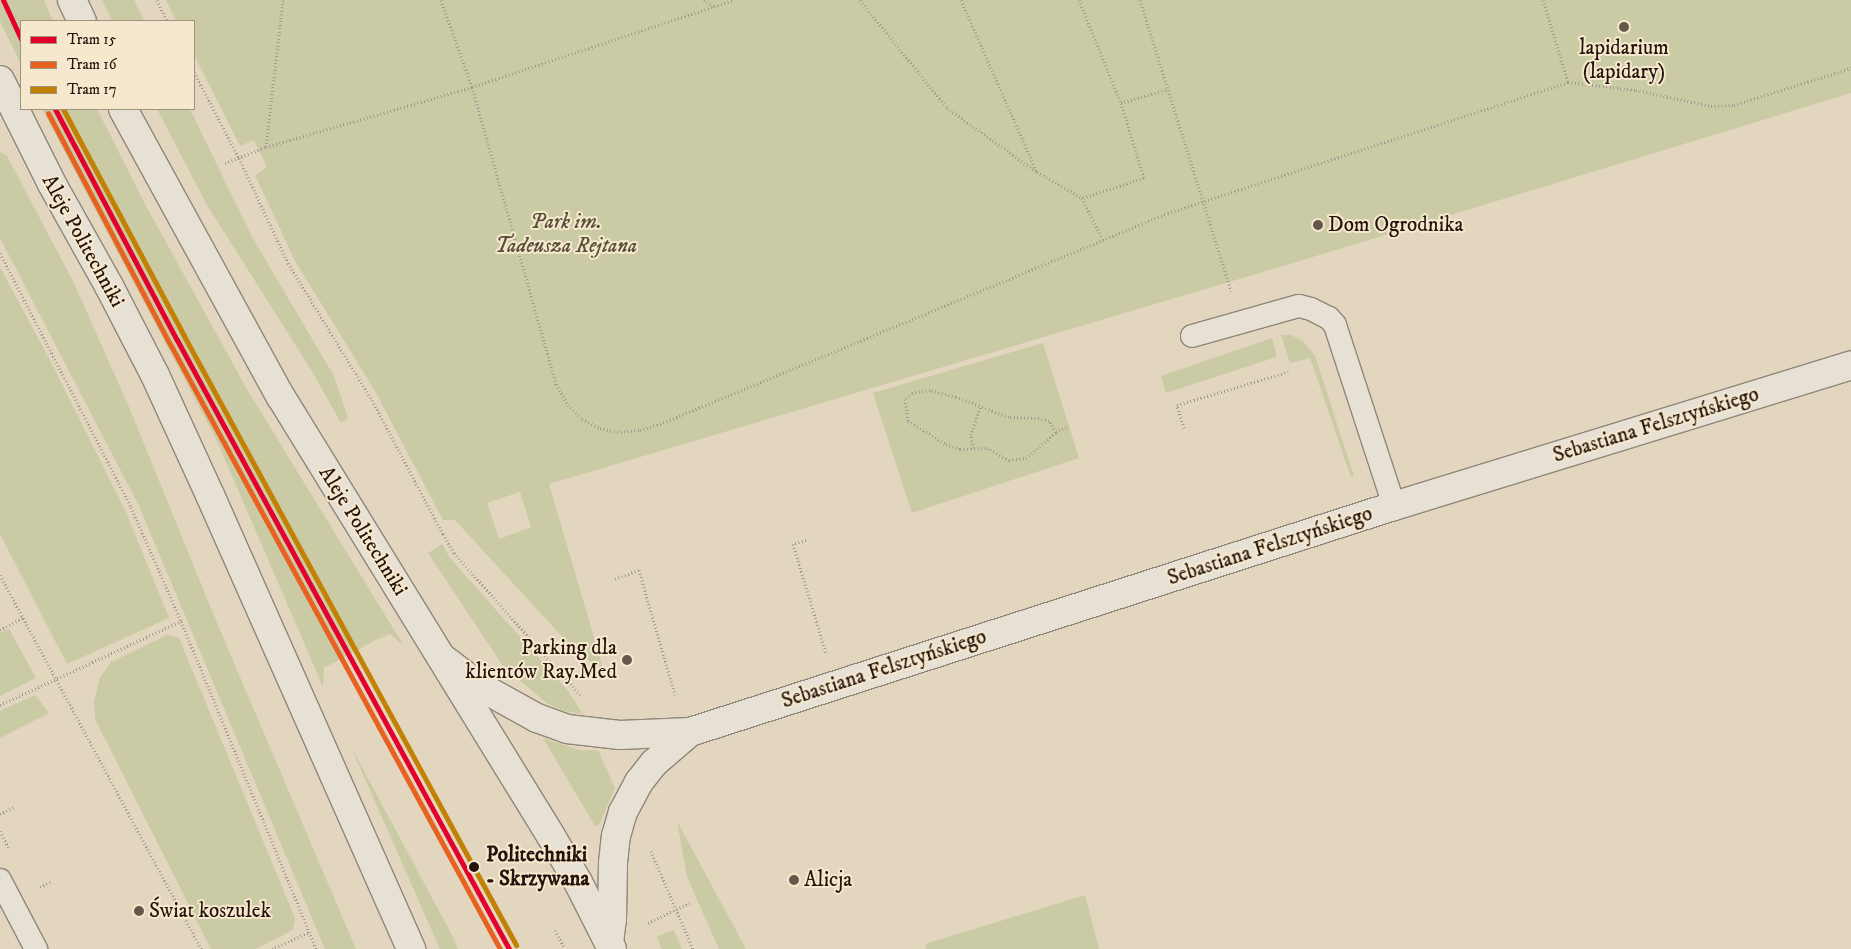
<!DOCTYPE html>
<meta charset="utf-8">
<style>
body{margin:0}
#map{position:relative;width:1851px;height:949px;overflow:hidden;background:#e2d6bf;font-family:"IM FELL DW Pica",serif}
div>[style]{position:absolute}
.green>*{inset:0;background:#cacaa4}
.path>*{height:3px;margin-top:-1.5px;transform-origin:0;background:repeating-linear-gradient(90deg,#a19b92 0 1px,transparent 0 3.5px)}
.roads{filter:drop-shadow(1px 0 #908679) drop-shadow(-1px 0 #908679) drop-shadow(0 1px #908679) drop-shadow(0 -1px #908679)}
.lane>*{height:22px;margin:-11px;padding:0 11px;transform-origin:11px;border-radius:11px;background:#e7e1d5}
.street>*{height:28px;margin:-14px;padding:0 14px;transform-origin:14px;border-radius:14px;background:#e7e1d5}
.secondary>*{height:28px;margin:-14px;padding:0 14px;transform-origin:14px;border-radius:14px;background:#e7e1d5}
.tram-1>*{height:5px;margin:-2.5px;padding:0 2.5px;transform-origin:2.5px;border-radius:2.5px;background:#e4002b}
.tram-2>*{height:5px;margin:-2.5px;padding:0 2.5px;transform-origin:2.5px;border-radius:2.5px;background:#e86121}
.tram-3>*{height:5px;margin:-2.5px;padding:0 2.5px;transform-origin:2.5px;border-radius:2.5px;background:#c28103}
.dots>*{width:14px;height:14px;translate:-50% -50%;box-sizing:border-box;border:2px solid #f5e8cc;border-radius:50%}
span{translate:-50% -50%;white-space:nowrap;text-align:center;line-height:1.15;-webkit-text-stroke:4px #f5e8cc;paint-order:stroke}
.poi-label{font-size:21px;color:#24120c}
.left{translate:0 -50%;text-align:left}
.right{translate:-100% -50%;text-align:right}
.park-label{font-size:21px;color:#574f3a;font-style:italic}
.street-label{font-size:21px;color:#24120c}
.stop-label{font-size:21px;color:#24120c;font-weight:700}
.legend{position:absolute;left:20px;top:20px;width:175px;height:90px;box-sizing:border-box;background:#f5e8cc;border:1px solid #a1927f;margin:0;padding:6px 9px;list-style:none;font-size:15px;color:#24120c}
.legend li{display:flex;align-items:center;gap:10px;height:25px}
.legend b{width:25px;border:1px solid #a1927f}
</style>
<div id="map">
<div class="green">
<i style="clip-path:polygon(0 0,44px 0,53px 21px,21px 21px,21px 65px,0 21px)"></i>
<i style="clip-path:polygon(102px 0,134px 0,144px 21px,112px 21px)"></i>
<i style="clip-path:polygon(evenodd,166px 0,1851px 0,1851px 93px,1303px 260px,549px 484px,603px 668px,579px 655px,455px 520px,443px 520px,375px 391px,295px 261px,255px 175px,267px 167px,254px 140px,240px 146px,194px 55px,194px 21px,176px 21px,166px 0,520px 492px,531px 527px,499px 539px,487px 503px,520px 492px)"></i>
<i style="clip-path:polygon(42px 109px,97px 109px,145px 204px,248px 391px,404px 646px,390px 634px,376px 640px,324px 668px,323px 687px,217px 441px)"></i>
<i style="clip-path:polygon(157px 109px,190px 109px,252px 237px,334px 376px,348px 418px,341px 423px,310px 368px,207px 205px)"></i>
<i style="clip-path:polygon(0 152px,7px 156px,74px 283px,129px 407px,217px 623px,356px 949px,325px 949px,139px 506px,0 238px)"></i>
<i style="clip-path:polygon(0 267px,54px 368px,126px 512px,169px 618px,67px 664px,0 534px)"></i>
<i style="clip-path:polygon(1281px 335px,1291px 335px,1303px 341px,1315px 356px,1354px 476px,1351px 477px,1310px 358px,1290px 363px)"></i>
<i style="clip-path:polygon(1272px 338px,1277px 357px,1166px 393px,1161px 376px)"></i>
<i style="clip-path:polygon(1043px 343px,1079px 458px,912px 513px,873px 393px)"></i>
<i style="clip-path:polygon(442px 544px,450px 558px,568px 691px,583px 714px,567px 712px,548px 704px,503px 666px,428px 553px)"></i>
<i style="clip-path:polygon(9px 629px,36px 678px,0 696px,0 633px)"></i>
<i style="clip-path:polygon(167px 635px,179px 638px,295px 918px,293px 929px,289px 932px,255px 949px,211px 949px,95px 719px,94px 702px,100px 678px,111px 662px)"></i>
<i style="clip-path:polygon(35px 695px,49px 713px,0 738px,0 711px)"></i>
<i style="clip-path:polygon(543px 738px,580px 750px,598px 750px,615px 788px,599px 825px,595px 826px)"></i>
<i style="clip-path:polygon(350px 745px,452px 935px,458px 949px,440px 949px)"></i>
<i style="clip-path:polygon(677px 821px,746px 949px,719px 949px,687px 877px)"></i>
<i style="clip-path:polygon(1085px 895px,1099px 949px,926px 949px,925px 944px)"></i>
<i style="clip-path:polygon(674px 930px,682px 949px,662px 949px,657px 937px)"></i>
</div>
<div class="path">
<i style="left:157px;top:0;width:23px;rotate:65deg"></i>
<i style="left:441px;top:0;width:92px;rotate:70.4deg"></i>
<i style="left:472px;top:87px;width:309px;rotate:74.2deg"></i>
<i style="left:556px;top:384px;width:24px;rotate:60deg"></i>
<i style="left:568px;top:405px;width:20px;rotate:45deg"></i>
<i style="left:582px;top:419px;width:20px;rotate:27deg"></i>
<i style="left:600px;top:428px;width:17px;rotate:13deg"></i>
<i style="left:617px;top:432px;width:23px;rotate:-5deg"></i>
<i style="left:640px;top:430px;width:21px;rotate:-17deg"></i>
<i style="left:660px;top:424px;width:550px;rotate:-22.56deg"></i>
<i style="left:1168px;top:213px;width:421px;rotate:-18.1deg"></i>
<i style="left:1568px;top:82px;width:68px;rotate:6.7deg"></i>
<i style="left:1636px;top:90px;width:77px;rotate:12deg"></i>
<i style="left:1711px;top:106px;width:23px;rotate:-2deg"></i>
<i style="left:1734px;top:105px;width:123px;rotate:-17.5deg"></i>
<i style="left:704px;top:0;width:12px;rotate:35deg"></i>
<i style="left:860px;top:0;width:139px;rotate:51.1deg"></i>
<i style="left:947px;top:108px;width:110px;rotate:35.4deg"></i>
<i style="left:961px;top:0;width:188px;rotate:66.2deg"></i>
<i style="left:1037px;top:172px;width:52px;rotate:30deg"></i>
<i style="left:1082px;top:198px;width:47px;rotate:63.4deg"></i>
<i style="left:1079px;top:0;width:111px;rotate:67.8deg"></i>
<i style="left:1121px;top:103px;width:78px;rotate:73deg"></i>
<i style="left:1144px;top:178px;width:65px;rotate:162.1deg"></i>
<i style="left:1140px;top:0;width:305px;rotate:72.6deg"></i>
<i style="left:1543px;top:0;width:86px;rotate:73deg"></i>
<i style="left:194px;top:72px;width:97px;rotate:62.4deg"></i>
<i style="left:239px;top:158px;width:116px;rotate:65deg"></i>
<i style="left:288px;top:263px;width:161px;rotate:58.5deg"></i>
<i style="left:372px;top:400px;width:152px;rotate:62.1deg"></i>
<i style="left:443px;top:534px;width:22px;rotate:60deg"></i>
<i style="left:454px;top:553px;width:190px;rotate:48.4deg"></i>
<i style="left:1121px;top:103px;width:49px;rotate:-16.6deg"></i>
<i style="left:266px;top:147px;width:148px;rotate:-83.4deg"></i>
<i style="left:225px;top:163px;width:44px;rotate:-21.3deg"></i>
<i style="left:266px;top:147px;width:215px;rotate:-16.2deg"></i>
<i style="left:472px;top:87px;width:276px;rotate:-18.4deg"></i>
<i style="left:0;top:253px;width:286px;rotate:62.7deg"></i>
<i style="left:131px;top:507px;width:124px;rotate:66.3deg"></i>
<i style="left:181px;top:621px;width:355px;rotate:67.6deg"></i>
<i style="left:1184px;top:428px;width:24px;rotate:-107deg"></i>
<i style="left:1177px;top:405px;width:116px;rotate:-16.6deg"></i>
<i style="left:1056px;top:432px;width:13px;rotate:-122deg"></i>
<i style="left:1049px;top:421px;width:10px;rotate:-163deg"></i>
<i style="left:1039px;top:418px;width:30px;rotate:-178deg"></i>
<i style="left:1009px;top:417px;width:57px;rotate:-159.3deg"></i>
<i style="left:956px;top:397px;width:27px;rotate:-165deg"></i>
<i style="left:930px;top:390px;width:18px;rotate:171deg"></i>
<i style="left:912px;top:393px;width:9px;rotate:139deg"></i>
<i style="left:905px;top:399px;width:22px;rotate:82deg"></i>
<i style="left:908px;top:421px;width:44px;rotate:31.2deg"></i>
<i style="left:946px;top:444px;width:15px;rotate:20deg"></i>
<i style="left:960px;top:449px;width:27px;rotate:-2deg"></i>
<i style="left:987px;top:448px;width:25px;rotate:29deg"></i>
<i style="left:1009px;top:460px;width:17px;rotate:-7deg"></i>
<i style="left:1026px;top:458px;width:40px;rotate:-41deg"></i>
<i style="left:1056px;top:432px;width:14px;rotate:-25deg"></i>
<i style="left:973px;top:448px;width:13px;rotate:-99deg"></i>
<i style="left:971px;top:435px;width:29px;rotate:-72deg"></i>
<i style="left:806px;top:540px;width:14px;rotate:163deg"></i>
<i style="left:793px;top:544px;width:114px;rotate:73.2deg"></i>
<i style="left:0;top:575px;width:425px;rotate:61.7deg"></i>
<i style="left:615px;top:579px;width:26px;rotate:-21deg"></i>
<i style="left:639px;top:570px;width:130px;rotate:73.9deg"></i>
<i style="left:0;top:630px;width:26px;rotate:-28deg"></i>
<i style="left:0;top:705px;width:200px;rotate:-24.9deg"></i>
<i style="left:0;top:814px;width:16px;rotate:-27deg"></i>
<i style="left:0;top:831px;width:20px;rotate:63deg"></i>
<i style="left:651px;top:851px;width:107px;rotate:66.8deg"></i>
<i style="left:40px;top:887px;width:13px;rotate:-27deg"></i>
<i style="left:648px;top:923px;width:46px;rotate:-26deg"></i>
<i style="left:555px;top:930px;width:21px;rotate:62deg"></i>
<i style="left:272px;top:949px;width:41px;rotate:-24.7deg"></i>
</div>
<div class="roads">
<div class="lane">
<i style="left:1192px;top:336px;width:111px;rotate:-15.7deg"></i>
<i style="left:1299px;top:306px;width:12px;rotate:14deg"></i>
<i style="left:1311px;top:309px;width:20px;rotate:27deg"></i>
<i style="left:1329px;top:318px;width:9px;rotate:49deg"></i>
<i style="left:1335px;top:325px;width:190px;rotate:71.9deg"></i>
<i style="left:0;top:880px;width:78px;rotate:62.4deg"></i>
</div>
<div class="street">
<i style="left:442px;top:658px;width:46px;rotate:37.1deg"></i>
<i style="left:479px;top:686px;width:66px;rotate:28.9deg"></i>
<i style="left:537px;top:718px;width:32px;rotate:20deg"></i>
<i style="left:567px;top:729px;width:53px;rotate:6.5deg"></i>
<i style="left:620px;top:735px;width:70px;rotate:-2.5deg"></i>
<i style="left:690px;top:732px;width:739px;rotate:-17.8deg"></i>
<i style="left:1394px;top:506px;width:478px;rotate:-17.1deg"></i>
<i style="left:609px;top:943px;width:23px;rotate:-83deg"></i>
<i style="left:612px;top:920px;width:57px;rotate:-89deg"></i>
<i style="left:613px;top:863px;width:27px;rotate:-84deg"></i>
<i style="left:616px;top:836px;width:25px;rotate:-74deg"></i>
<i style="left:623px;top:812px;width:34px;rotate:-62deg"></i>
<i style="left:639px;top:782px;width:24px;rotate:-52deg"></i>
<i style="left:654px;top:763px;width:48px;rotate:-40.7deg"></i>
</div>
<div class="secondary">
<i style="left:72px;top:0;width:23px;rotate:65deg"></i>
<i style="left:0;top:80px;width:116px;rotate:63.4deg"></i>
<i style="left:52px;top:184px;width:117px;rotate:60.8deg"></i>
<i style="left:109px;top:286px;width:100px;rotate:62.7deg"></i>
<i style="left:155px;top:375px;width:132px;rotate:65.4deg"></i>
<i style="left:210px;top:495px;width:497px;rotate:66.1deg"></i>
<i style="left:123px;top:109px;width:328px;rotate:61.3deg"></i>
<i style="left:281px;top:397px;width:515px;rotate:58.41deg"></i>
<i style="left:551px;top:836px;width:53px;rotate:59.6deg"></i>
<i style="left:578px;top:882px;width:75px;rotate:63.1deg"></i>
</div>
</div>
<div class="tram-1">
<i style="left:3px;top:0;width:43px;rotate:65.2deg"></i>
<i style="left:55px;top:109px;width:261px;rotate:62.2deg"></i>
<i style="left:177px;top:340px;width:694px;rotate:61.4deg"></i>
</div>
<div class="tram-2">
<i style="left:48px;top:113px;width:261px;rotate:62.2deg"></i>
<i style="left:170px;top:344px;width:689px;rotate:61.39deg"></i>
</div>
<div class="tram-3">
<i style="left:63px;top:109px;width:257px;rotate:61.9deg"></i>
<i style="left:184px;top:336px;width:694px;rotate:61.4deg"></i>
</div>
<div class="dots">
<i style="left:1624px;top:27px;background:#66574b"></i>
<i style="left:1318px;top:225px;background:#66574b"></i>
<i style="left:627px;top:660px;background:#66574b"></i>
<i style="left:474px;top:867px;background:#24120c"></i>
<i style="left:794px;top:880px;background:#66574b"></i>
<i style="left:139px;top:911px;background:#66574b"></i>
</div>
<div class="poi-label">
<span style="left:1624px;top:60px">lapidarium<br>(lapidary)</span>
<span class="left" style="left:1328px;top:225px">Dom Ogrodnika</span>
<span class="right" style="left:617px;top:660px">Parking dla<br>klientów Ray.Med</span>
<span class="left" style="left:804px;top:880px">Alicja</span>
<span class="left" style="left:149px;top:911px">Świat koszulek</span>
</div>
<div class="park-label">
<span style="left:566px;top:234px">Park im.<br>Tadeusza Rejtana</span>
</div>
<div class="street-label">
<span style="left:83px;top:241px;rotate:61deg">Aleje Politechniki</span>
<span style="left:1656px;top:425px;rotate:-17deg">Sebastiana Felsztyńskiego</span>
<span style="left:363px;top:531px;rotate:58deg">Aleje Politechniki</span>
<span style="left:1270px;top:546px;rotate:-18deg">Sebastiana Felsztyńskiego</span>
<span style="left:884px;top:669px;rotate:-18deg">Sebastiana Felsztyńskiego</span>
</div>
<div class="stop-label">
<span class="left" style="left:486px;top:867px">Politechniki<br>- Skrzywana</span>
</div>
<ul class="legend">
<li><b style="height:6px;background:#e4002b"></b>Tram 15</li>
<li><b style="height:6px;background:#e86121"></b>Tram 16</li>
<li><b style="height:6px;background:#c28103"></b>Tram 17</li>
</ul>
</div>
